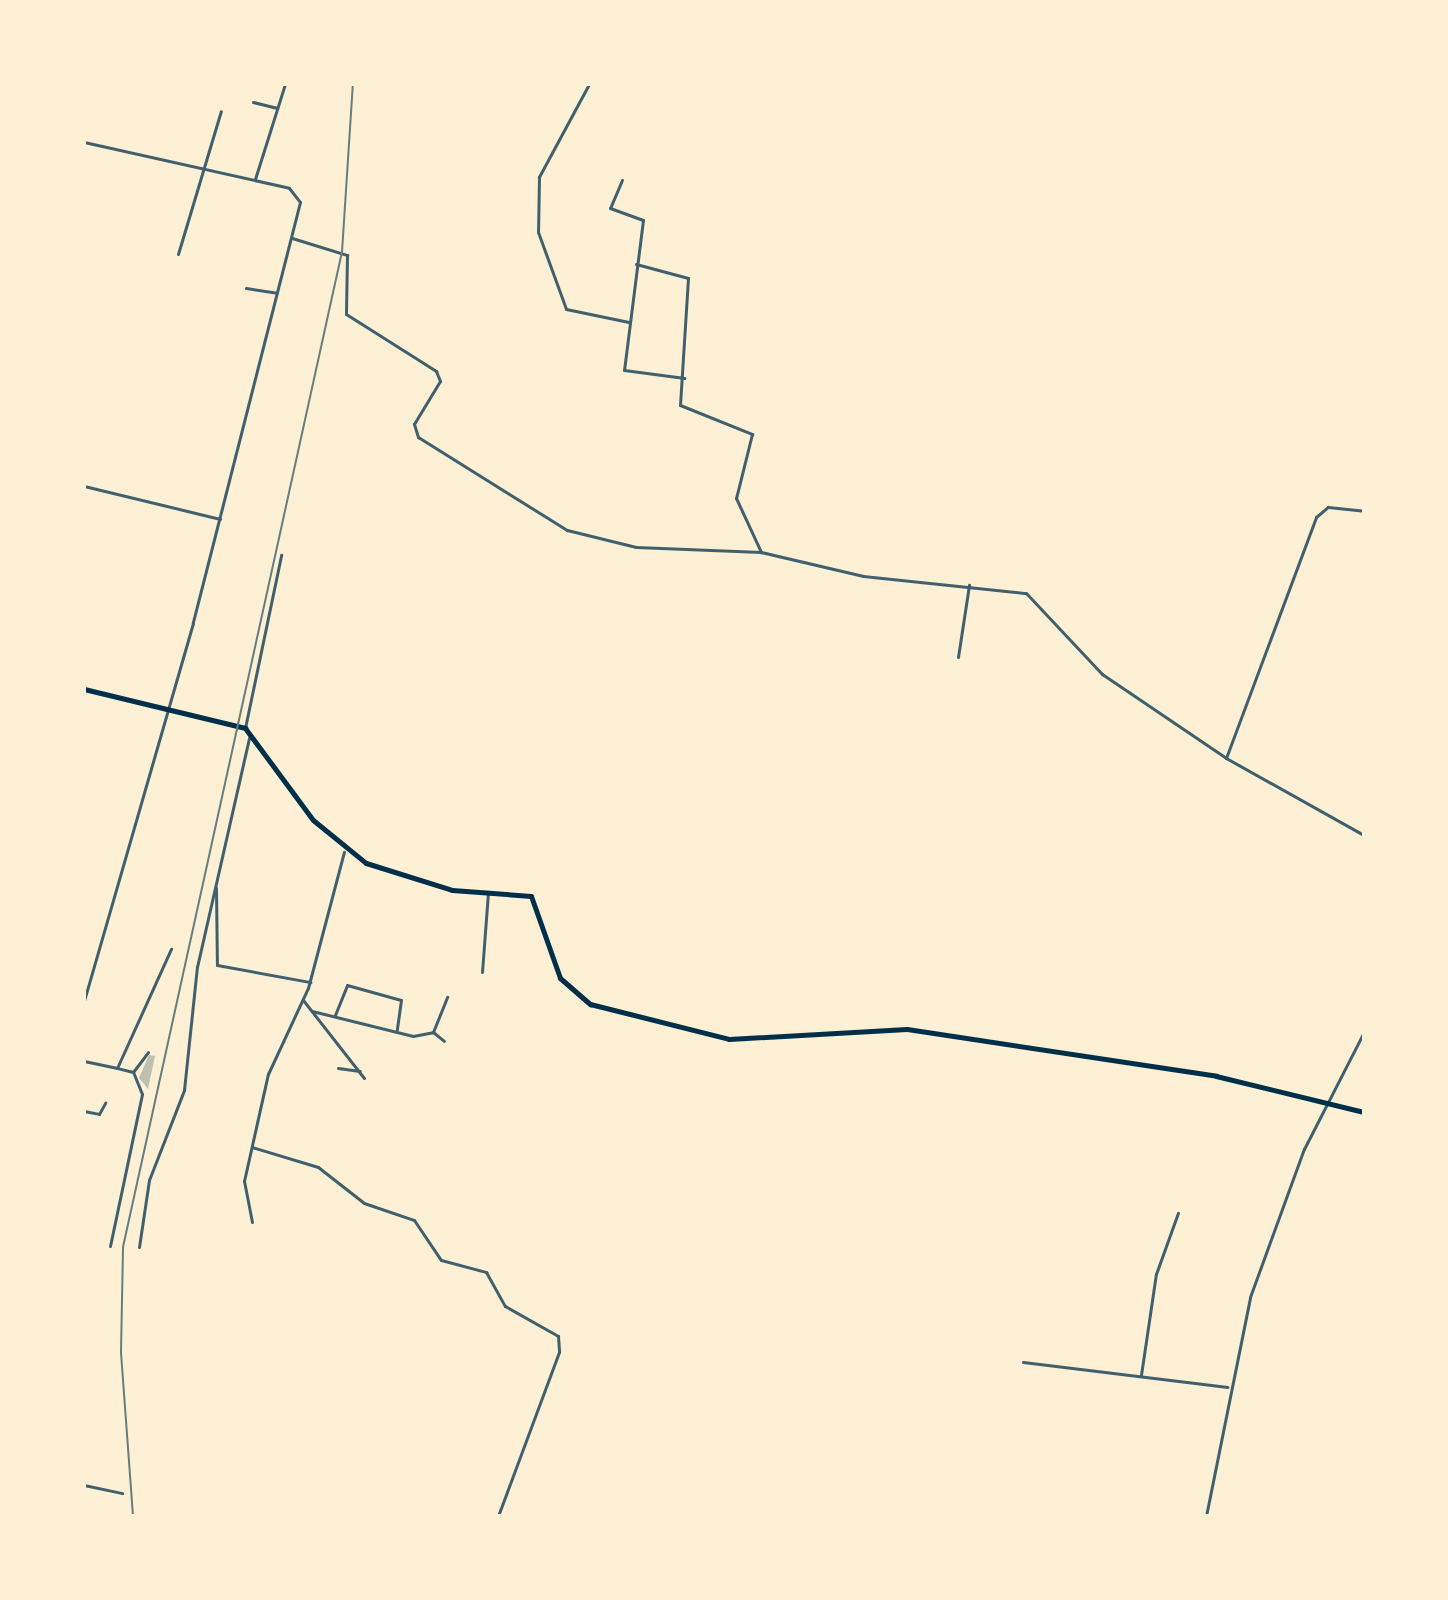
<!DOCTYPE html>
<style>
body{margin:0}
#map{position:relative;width:1448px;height:1600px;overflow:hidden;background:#fdf0d5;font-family:Ubuntu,sans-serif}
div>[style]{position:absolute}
.building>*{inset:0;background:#bec0b2}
.minor>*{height:3px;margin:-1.5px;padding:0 1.5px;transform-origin:1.5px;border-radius:1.5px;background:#3f606c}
.secondary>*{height:5px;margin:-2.5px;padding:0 2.5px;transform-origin:2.5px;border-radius:2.5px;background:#003049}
.rail>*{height:2px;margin:-1px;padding:0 1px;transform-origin:1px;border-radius:1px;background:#657d81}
span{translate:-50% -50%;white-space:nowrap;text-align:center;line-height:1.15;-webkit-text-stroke:6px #fdf0d5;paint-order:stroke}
.frame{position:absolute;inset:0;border:86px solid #fdf0d5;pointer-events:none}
</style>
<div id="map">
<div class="building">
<i style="clip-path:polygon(149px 1055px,155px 1056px,148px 1089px,139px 1078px)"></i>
</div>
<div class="minor">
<i style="left:589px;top:84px;width:106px;rotate:118.3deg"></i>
<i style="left:539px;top:177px;width:55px;rotate:91deg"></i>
<i style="left:538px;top:232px;width:82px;rotate:70deg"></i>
<i style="left:566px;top:309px;width:64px;rotate:11.7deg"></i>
<i style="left:253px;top:102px;width:25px;rotate:14deg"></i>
<i style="left:84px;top:142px;width:210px;rotate:12.6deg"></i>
<i style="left:289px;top:188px;width:18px;rotate:52deg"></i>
<i style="left:300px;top:202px;width:434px;rotate:104.3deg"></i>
<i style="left:193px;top:623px;width:393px;rotate:106.1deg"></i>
<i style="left:255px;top:179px;width:100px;rotate:-72.5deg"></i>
<i style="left:622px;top:180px;width:30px;rotate:113deg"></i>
<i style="left:610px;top:208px;width:35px;rotate:20deg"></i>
<i style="left:643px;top:220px;width:151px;rotate:97.2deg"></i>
<i style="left:624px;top:370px;width:61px;rotate:7.6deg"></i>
<i style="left:292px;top:238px;width:58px;rotate:17.2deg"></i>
<i style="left:347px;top:255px;width:59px;rotate:91deg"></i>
<i style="left:346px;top:314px;width:107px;rotate:32.3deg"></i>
<i style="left:436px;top:371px;width:11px;rotate:68deg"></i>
<i style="left:440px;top:381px;width:50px;rotate:121.2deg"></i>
<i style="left:414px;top:424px;width:14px;rotate:73deg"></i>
<i style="left:418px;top:437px;width:176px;rotate:32deg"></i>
<i style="left:567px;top:530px;width:71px;rotate:13.8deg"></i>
<i style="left:636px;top:547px;width:125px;rotate:2.3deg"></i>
<i style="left:761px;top:552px;width:105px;rotate:13.2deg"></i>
<i style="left:863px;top:576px;width:164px;rotate:6deg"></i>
<i style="left:1026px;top:593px;width:111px;rotate:46.8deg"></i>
<i style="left:1102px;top:674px;width:150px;rotate:34.1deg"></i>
<i style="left:1226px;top:758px;width:158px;rotate:29.2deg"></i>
<i style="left:178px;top:254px;width:149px;rotate:-73.3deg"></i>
<i style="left:636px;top:264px;width:54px;rotate:15.1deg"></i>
<i style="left:688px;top:278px;width:127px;rotate:93.6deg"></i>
<i style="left:680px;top:405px;width:78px;rotate:21.9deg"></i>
<i style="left:752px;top:434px;width:66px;rotate:104deg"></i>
<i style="left:736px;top:498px;width:60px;rotate:65.2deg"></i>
<i style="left:246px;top:288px;width:31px;rotate:9deg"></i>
<i style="left:84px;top:486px;width:140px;rotate:13.6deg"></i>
<i style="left:958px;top:657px;width:73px;rotate:-81.3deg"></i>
<i style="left:245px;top:728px;width:177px;rotate:-78.2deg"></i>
<i style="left:1226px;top:758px;width:257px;rotate:-69.5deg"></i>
<i style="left:1316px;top:517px;width:16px;rotate:-40deg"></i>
<i style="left:1328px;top:507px;width:36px;rotate:6deg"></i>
<i style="left:216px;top:888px;width:77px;rotate:89.3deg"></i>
<i style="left:217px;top:965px;width:95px;rotate:10.4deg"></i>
<i style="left:482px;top:972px;width:79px;rotate:-85.7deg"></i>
<i style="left:303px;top:1000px;width:99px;rotate:52deg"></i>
<i style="left:312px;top:1011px;width:104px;rotate:13.9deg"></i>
<i style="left:413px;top:1036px;width:20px;rotate:-11deg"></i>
<i style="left:433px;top:1032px;width:14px;rotate:39deg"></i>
<i style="left:335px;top:1015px;width:32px;rotate:-68deg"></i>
<i style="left:347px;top:985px;width:56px;rotate:15.5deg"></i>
<i style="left:401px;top:1000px;width:30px;rotate:98deg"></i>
<i style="left:433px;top:1032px;width:38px;rotate:-68deg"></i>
<i style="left:84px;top:1061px;width:34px;rotate:12deg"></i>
<i style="left:117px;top:1068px;width:131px;rotate:-65.6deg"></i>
<i style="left:338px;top:1068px;width:22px;rotate:8deg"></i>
<i style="left:133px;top:1072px;width:25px;rotate:-53deg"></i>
<i style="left:84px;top:1111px;width:15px;rotate:11deg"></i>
<i style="left:99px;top:1114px;width:13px;rotate:-61deg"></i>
<i style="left:252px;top:1147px;width:69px;rotate:16.9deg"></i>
<i style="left:318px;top:1167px;width:58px;rotate:38deg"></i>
<i style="left:364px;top:1203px;width:53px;rotate:18.8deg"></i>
<i style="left:414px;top:1220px;width:48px;rotate:56deg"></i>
<i style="left:441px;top:1260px;width:47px;rotate:14.9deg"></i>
<i style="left:486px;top:1272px;width:39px;rotate:61deg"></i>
<i style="left:505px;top:1306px;width:61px;rotate:29.5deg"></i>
<i style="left:558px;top:1336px;width:16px;rotate:86deg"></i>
<i style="left:559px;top:1352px;width:175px;rotate:110.4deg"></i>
<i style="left:252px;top:1222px;width:42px;rotate:-101deg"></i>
<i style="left:244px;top:1181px;width:110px;rotate:-77.4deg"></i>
<i style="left:268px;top:1074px;width:95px;rotate:-65.1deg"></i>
<i style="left:308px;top:988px;width:141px;rotate:-75.2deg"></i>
<i style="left:110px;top:1246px;width:155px;rotate:-78.1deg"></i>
<i style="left:142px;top:1094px;width:24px;rotate:-112deg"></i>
<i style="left:133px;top:1072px;width:16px;rotate:-166deg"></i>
<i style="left:139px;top:1247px;width:68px;rotate:-81.5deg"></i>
<i style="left:149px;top:1180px;width:97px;rotate:-68.7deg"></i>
<i style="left:184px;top:1090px;width:124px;rotate:-84deg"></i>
<i style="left:197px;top:967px;width:235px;rotate:-77.2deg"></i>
<i style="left:1023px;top:1362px;width:206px;rotate:7deg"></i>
<i style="left:1141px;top:1375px;width:102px;rotate:-81.6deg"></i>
<i style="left:1156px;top:1274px;width:65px;rotate:-70.2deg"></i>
<i style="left:84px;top:1485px;width:39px;rotate:12deg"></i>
<i style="left:1206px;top:1516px;width:223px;rotate:-78.6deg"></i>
<i style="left:1250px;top:1297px;width:158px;rotate:-70deg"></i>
<i style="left:1304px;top:1149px;width:131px;rotate:-62.9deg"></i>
</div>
<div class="secondary">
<i style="left:84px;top:689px;width:166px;rotate:13.6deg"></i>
<i style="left:245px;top:728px;width:114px;rotate:53.5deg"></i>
<i style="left:313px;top:820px;width:68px;rotate:39.1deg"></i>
<i style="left:366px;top:863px;width:90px;rotate:17.4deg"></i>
<i style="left:452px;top:890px;width:79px;rotate:4.3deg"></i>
<i style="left:531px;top:896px;width:87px;rotate:70.5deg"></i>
<i style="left:560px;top:978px;width:40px;rotate:41deg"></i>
<i style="left:590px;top:1004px;width:143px;rotate:14.1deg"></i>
<i style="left:729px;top:1039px;width:178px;rotate:-3.2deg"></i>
<i style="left:907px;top:1029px;width:313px;rotate:8.6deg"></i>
<i style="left:1216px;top:1076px;width:152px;rotate:13.7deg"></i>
</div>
<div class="rail">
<i style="left:133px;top:1516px;width:164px;rotate:-94.2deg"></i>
<i style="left:121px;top:1352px;width:105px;rotate:-88.9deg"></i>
<i style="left:123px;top:1247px;width:1019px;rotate:-77.59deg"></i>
<i style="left:342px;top:252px;width:168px;rotate:-86.3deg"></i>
</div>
<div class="frame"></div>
</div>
